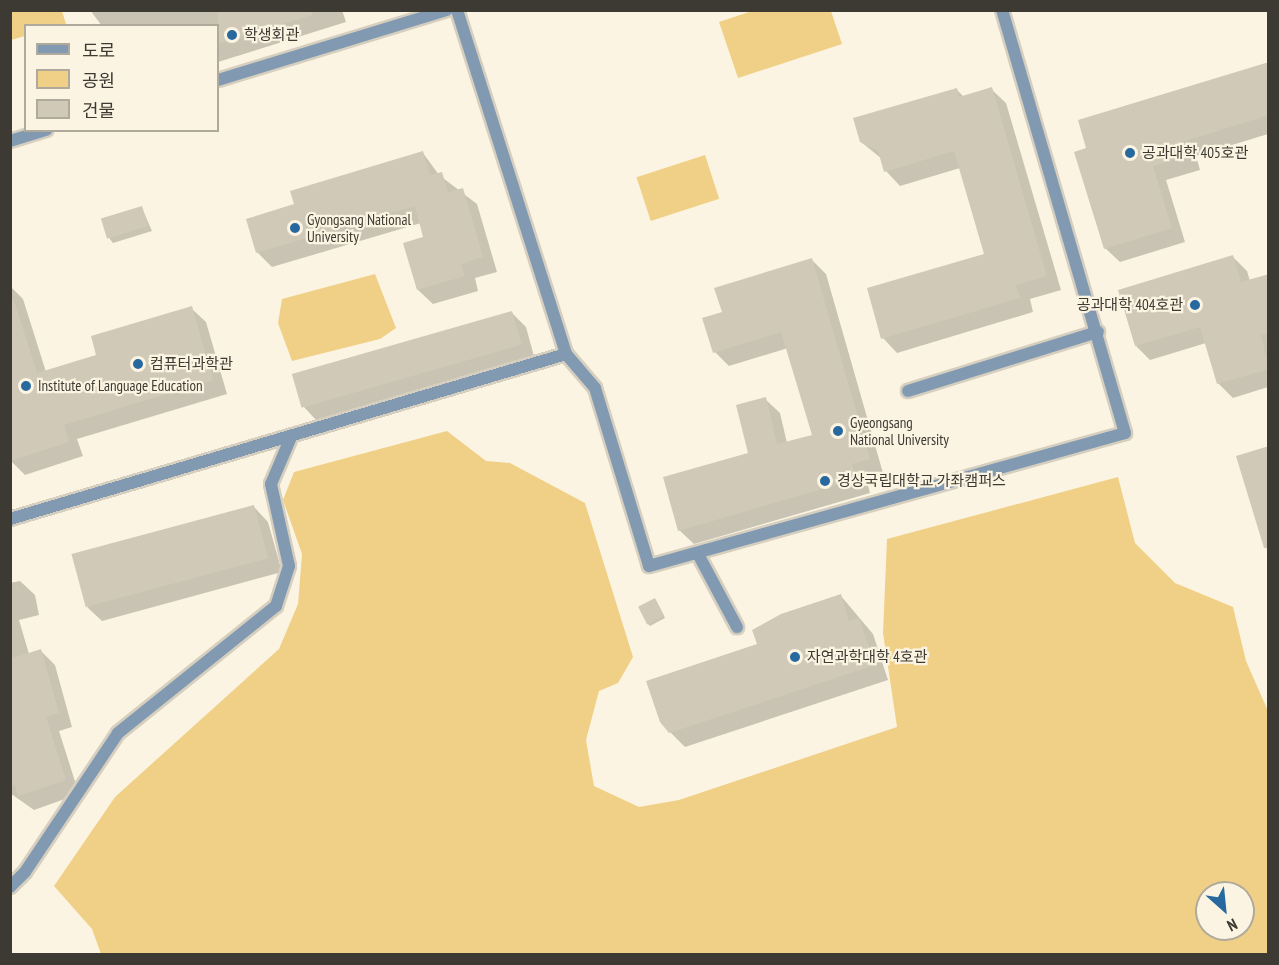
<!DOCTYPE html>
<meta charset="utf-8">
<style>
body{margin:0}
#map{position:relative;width:1279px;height:965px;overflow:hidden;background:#fcf4e2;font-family:"PT Sans Narrow","Noto Sans KR",sans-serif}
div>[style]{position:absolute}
.green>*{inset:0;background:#f0d086;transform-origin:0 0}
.shadow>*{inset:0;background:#0003}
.building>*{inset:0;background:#d1c9b7;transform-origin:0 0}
.roads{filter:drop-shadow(2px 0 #d6cfbf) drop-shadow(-2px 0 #d6cfbf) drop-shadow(0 2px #d6cfbf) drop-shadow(0 -2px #d6cfbf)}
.street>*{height:12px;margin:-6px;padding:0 6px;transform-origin:6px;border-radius:6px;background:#819ab2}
.dots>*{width:16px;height:16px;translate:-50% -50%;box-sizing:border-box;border:3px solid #fcf4e2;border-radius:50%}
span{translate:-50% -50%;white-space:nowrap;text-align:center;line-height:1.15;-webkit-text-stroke:4.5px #fcf4e2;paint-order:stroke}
.poi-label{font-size:15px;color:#3d3a33}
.left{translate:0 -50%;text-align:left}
.right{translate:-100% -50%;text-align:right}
.frame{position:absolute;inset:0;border:12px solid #3d3a33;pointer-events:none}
.legend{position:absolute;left:24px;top:24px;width:195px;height:108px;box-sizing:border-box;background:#fcf4e2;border:2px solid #b0aa9c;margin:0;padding:8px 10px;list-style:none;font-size:18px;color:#3d3a33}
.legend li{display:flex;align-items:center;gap:12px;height:30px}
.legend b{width:30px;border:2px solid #b0aa9c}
.north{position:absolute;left:1195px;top:881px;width:60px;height:60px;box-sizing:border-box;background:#fcf4e2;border:2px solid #b0aa9c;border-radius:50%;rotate:153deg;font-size:16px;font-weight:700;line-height:24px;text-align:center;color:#3d3a33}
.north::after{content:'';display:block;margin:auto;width:21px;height:27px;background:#27689e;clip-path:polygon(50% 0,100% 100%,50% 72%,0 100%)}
</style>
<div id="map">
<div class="green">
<div style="clip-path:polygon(11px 10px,62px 11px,66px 24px,26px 26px,25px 36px,11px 40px)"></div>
<div style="clip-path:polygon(755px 10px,831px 11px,842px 44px,738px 78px,719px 22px)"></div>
<div style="left:705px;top:155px;width:46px;height:72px;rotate:72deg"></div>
<div style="clip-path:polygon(375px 274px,396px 328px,380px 339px,292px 361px,278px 323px,282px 299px)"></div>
<div style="clip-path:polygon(evenodd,447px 431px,486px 461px,510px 463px,585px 503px,633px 657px,618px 683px,599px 691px,586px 740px,594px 786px,639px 807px,679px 800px,897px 727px,883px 633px,887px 539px,1118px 477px,1135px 543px,1175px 583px,1233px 607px,1246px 661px,1268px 711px,1268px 954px,101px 954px,92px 929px,54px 886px,115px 797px,279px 649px,298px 604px,302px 554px,283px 500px,294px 472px,447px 431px,1207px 893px,1243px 893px,1243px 929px,1207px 929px,1207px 893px)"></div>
</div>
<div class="shadow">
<div style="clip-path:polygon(90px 10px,342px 10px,346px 22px,218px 62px,218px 26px,102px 26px)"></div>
<div style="clip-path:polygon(1268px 63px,1268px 134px,1196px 156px,1200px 170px,1166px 180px,1185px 242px,1120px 262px,1105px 248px,1088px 149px)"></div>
<div style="clip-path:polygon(956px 89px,964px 97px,991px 89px,1006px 103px,1061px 290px,1030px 299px,1033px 312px,897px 353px,883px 338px,986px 255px,960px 168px,900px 186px,886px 171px,882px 159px,861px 142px)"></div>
<div style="clip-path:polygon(423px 153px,439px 175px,477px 204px,497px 272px,475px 278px,478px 291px,433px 304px,418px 290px,425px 238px,421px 223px,272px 267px,257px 252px,296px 205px)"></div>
<div style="clip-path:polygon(142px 208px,152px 231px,113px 243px,109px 238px)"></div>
<div style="clip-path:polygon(1233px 257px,1247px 271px,1250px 281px,1268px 275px,1268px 387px,1233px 398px,1218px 383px,1206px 343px,1150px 360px,1136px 346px)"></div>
<div style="clip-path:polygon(812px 260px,826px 274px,883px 473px,866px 478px,870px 493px,694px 544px,679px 530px,750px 454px,765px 399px,780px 413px,787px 443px,813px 436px,788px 348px,729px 366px,715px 352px,724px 313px)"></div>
<div style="clip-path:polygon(10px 286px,23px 299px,46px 372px,98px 356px,191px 308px,206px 322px,227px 394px,77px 439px,83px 456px,25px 475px,11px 461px)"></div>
<div style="clip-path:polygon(512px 313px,526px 327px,535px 360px,317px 421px,303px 406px)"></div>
<div style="clip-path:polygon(254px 507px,268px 522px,282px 572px,102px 621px,87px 607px)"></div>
<div style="clip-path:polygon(20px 581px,35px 595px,39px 615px,19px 620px,29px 654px,41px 651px,55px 665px,72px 727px,59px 731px,79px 794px,34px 810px,10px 793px,10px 583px)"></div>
<div style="clip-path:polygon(841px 596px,873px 634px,888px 680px,685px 747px,670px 732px,759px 644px)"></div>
<div style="clip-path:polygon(657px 602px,665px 618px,650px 626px,648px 624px)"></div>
</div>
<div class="building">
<div style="clip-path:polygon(218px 10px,312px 10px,312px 15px,218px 44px)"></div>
<div style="clip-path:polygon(1269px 62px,1269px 115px,1182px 142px,1187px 155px,1153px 166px,1172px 228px,1104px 249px,1074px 152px,1086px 148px,1078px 120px)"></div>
<div style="clip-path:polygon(992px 87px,1047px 276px,1016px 285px,1020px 298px,881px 339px,867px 288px,984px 254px,954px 151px,884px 172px,878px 151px,860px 142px,853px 118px,957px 88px,959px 97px)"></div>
<div style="clip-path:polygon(423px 151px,430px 175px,442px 172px,448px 192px,463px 188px,483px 257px,461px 264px,465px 276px,417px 290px,403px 243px,423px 237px,415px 206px,256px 253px,246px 219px,294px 204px,290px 191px)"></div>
<div style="left:142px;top:206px;width:21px;height:43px;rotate:73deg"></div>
<div style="clip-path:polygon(1233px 255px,1241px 282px,1269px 274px,1269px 333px,1261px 335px,1269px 369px,1217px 384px,1200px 327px,1135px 346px,1118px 290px)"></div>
<div style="clip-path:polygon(812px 258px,870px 459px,852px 464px,857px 479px,678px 531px,663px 477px,748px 453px,736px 405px,766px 397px,777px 444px,812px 435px,781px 332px,713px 353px,702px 318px,722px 312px,714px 288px)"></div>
<div style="clip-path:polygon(14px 300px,37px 373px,96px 355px,91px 336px,192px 306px,213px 380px,64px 425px,69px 442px,10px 461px,10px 301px)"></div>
<div style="left:512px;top:311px;width:35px;height:229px;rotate:74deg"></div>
<div style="clip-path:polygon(1269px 446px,1269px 548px,1264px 548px,1236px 456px)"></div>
<div style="left:254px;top:505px;width:55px;height:189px;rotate:75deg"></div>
<div style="clip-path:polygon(841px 594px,849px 621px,859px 618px,875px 665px,669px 733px,660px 722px,646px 681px,757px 644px,752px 630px,781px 614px)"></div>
<div style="left:655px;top:598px;width:20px;height:19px;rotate:63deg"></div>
<div style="clip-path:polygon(41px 649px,59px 713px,46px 717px,66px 780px,18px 796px,15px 785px,10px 786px,10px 659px)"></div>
</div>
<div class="roads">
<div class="street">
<div style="left:457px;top:10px;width:361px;rotate:72.4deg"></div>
<div style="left:566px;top:354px;width:45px;rotate:49.5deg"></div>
<div style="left:595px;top:388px;width:186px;rotate:73.1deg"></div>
<div style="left:649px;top:566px;width:494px;rotate:-15.6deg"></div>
<div style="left:1125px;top:433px;width:441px;rotate:-106.2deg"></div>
<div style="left:218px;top:80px;width:239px;rotate:-17deg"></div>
<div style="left:10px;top:141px;width:38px;rotate:-17deg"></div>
<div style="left:908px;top:391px;width:199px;rotate:-17.3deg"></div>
<div style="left:10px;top:519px;width:580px;rotate:-16.53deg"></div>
<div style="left:698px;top:554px;width:83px;rotate:61.9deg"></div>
<div style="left:10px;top:887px;width:21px;rotate:-45deg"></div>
<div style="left:25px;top:872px;width:167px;rotate:-56.2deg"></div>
<div style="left:118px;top:733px;width:203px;rotate:-38.8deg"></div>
<div style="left:276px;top:606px;width:42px;rotate:-72deg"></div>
<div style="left:289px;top:566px;width:84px;rotate:-102.4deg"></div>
<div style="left:271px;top:484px;width:51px;rotate:-66.9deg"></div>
</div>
</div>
<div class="dots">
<div style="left:232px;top:35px;background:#27689e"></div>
<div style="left:1130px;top:153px;background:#27689e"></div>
<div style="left:295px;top:228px;background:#27689e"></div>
<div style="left:1195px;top:305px;background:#27689e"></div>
<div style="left:138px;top:364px;background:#27689e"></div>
<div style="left:26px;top:386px;background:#27689e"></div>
<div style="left:838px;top:431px;background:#27689e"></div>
<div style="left:825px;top:481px;background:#27689e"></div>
<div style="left:795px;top:657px;background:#27689e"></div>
</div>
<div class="poi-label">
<span class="left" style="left:244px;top:35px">학생회관</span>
<span class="left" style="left:1142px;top:153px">공과대학 405호관</span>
<span class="left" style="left:307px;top:228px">Gyongsang National<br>University</span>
<span class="right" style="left:1183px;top:305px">공과대학 404호관</span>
<span class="left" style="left:150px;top:364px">컴퓨터과학관</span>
<span class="left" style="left:38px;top:386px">Institute of Language Education</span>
<span class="left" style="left:850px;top:431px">Gyeongsang<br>National University</span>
<span class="left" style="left:837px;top:481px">경상국립대학교 가좌캠퍼스</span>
<span class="left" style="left:807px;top:657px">자연과학대학 4호관</span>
</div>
<div class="frame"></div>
<ul class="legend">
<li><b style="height:8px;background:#819ab2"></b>도로</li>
<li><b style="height:16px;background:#f0d086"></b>공원</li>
<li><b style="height:16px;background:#d1c9b7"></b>건물</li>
</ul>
<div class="north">N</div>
</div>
